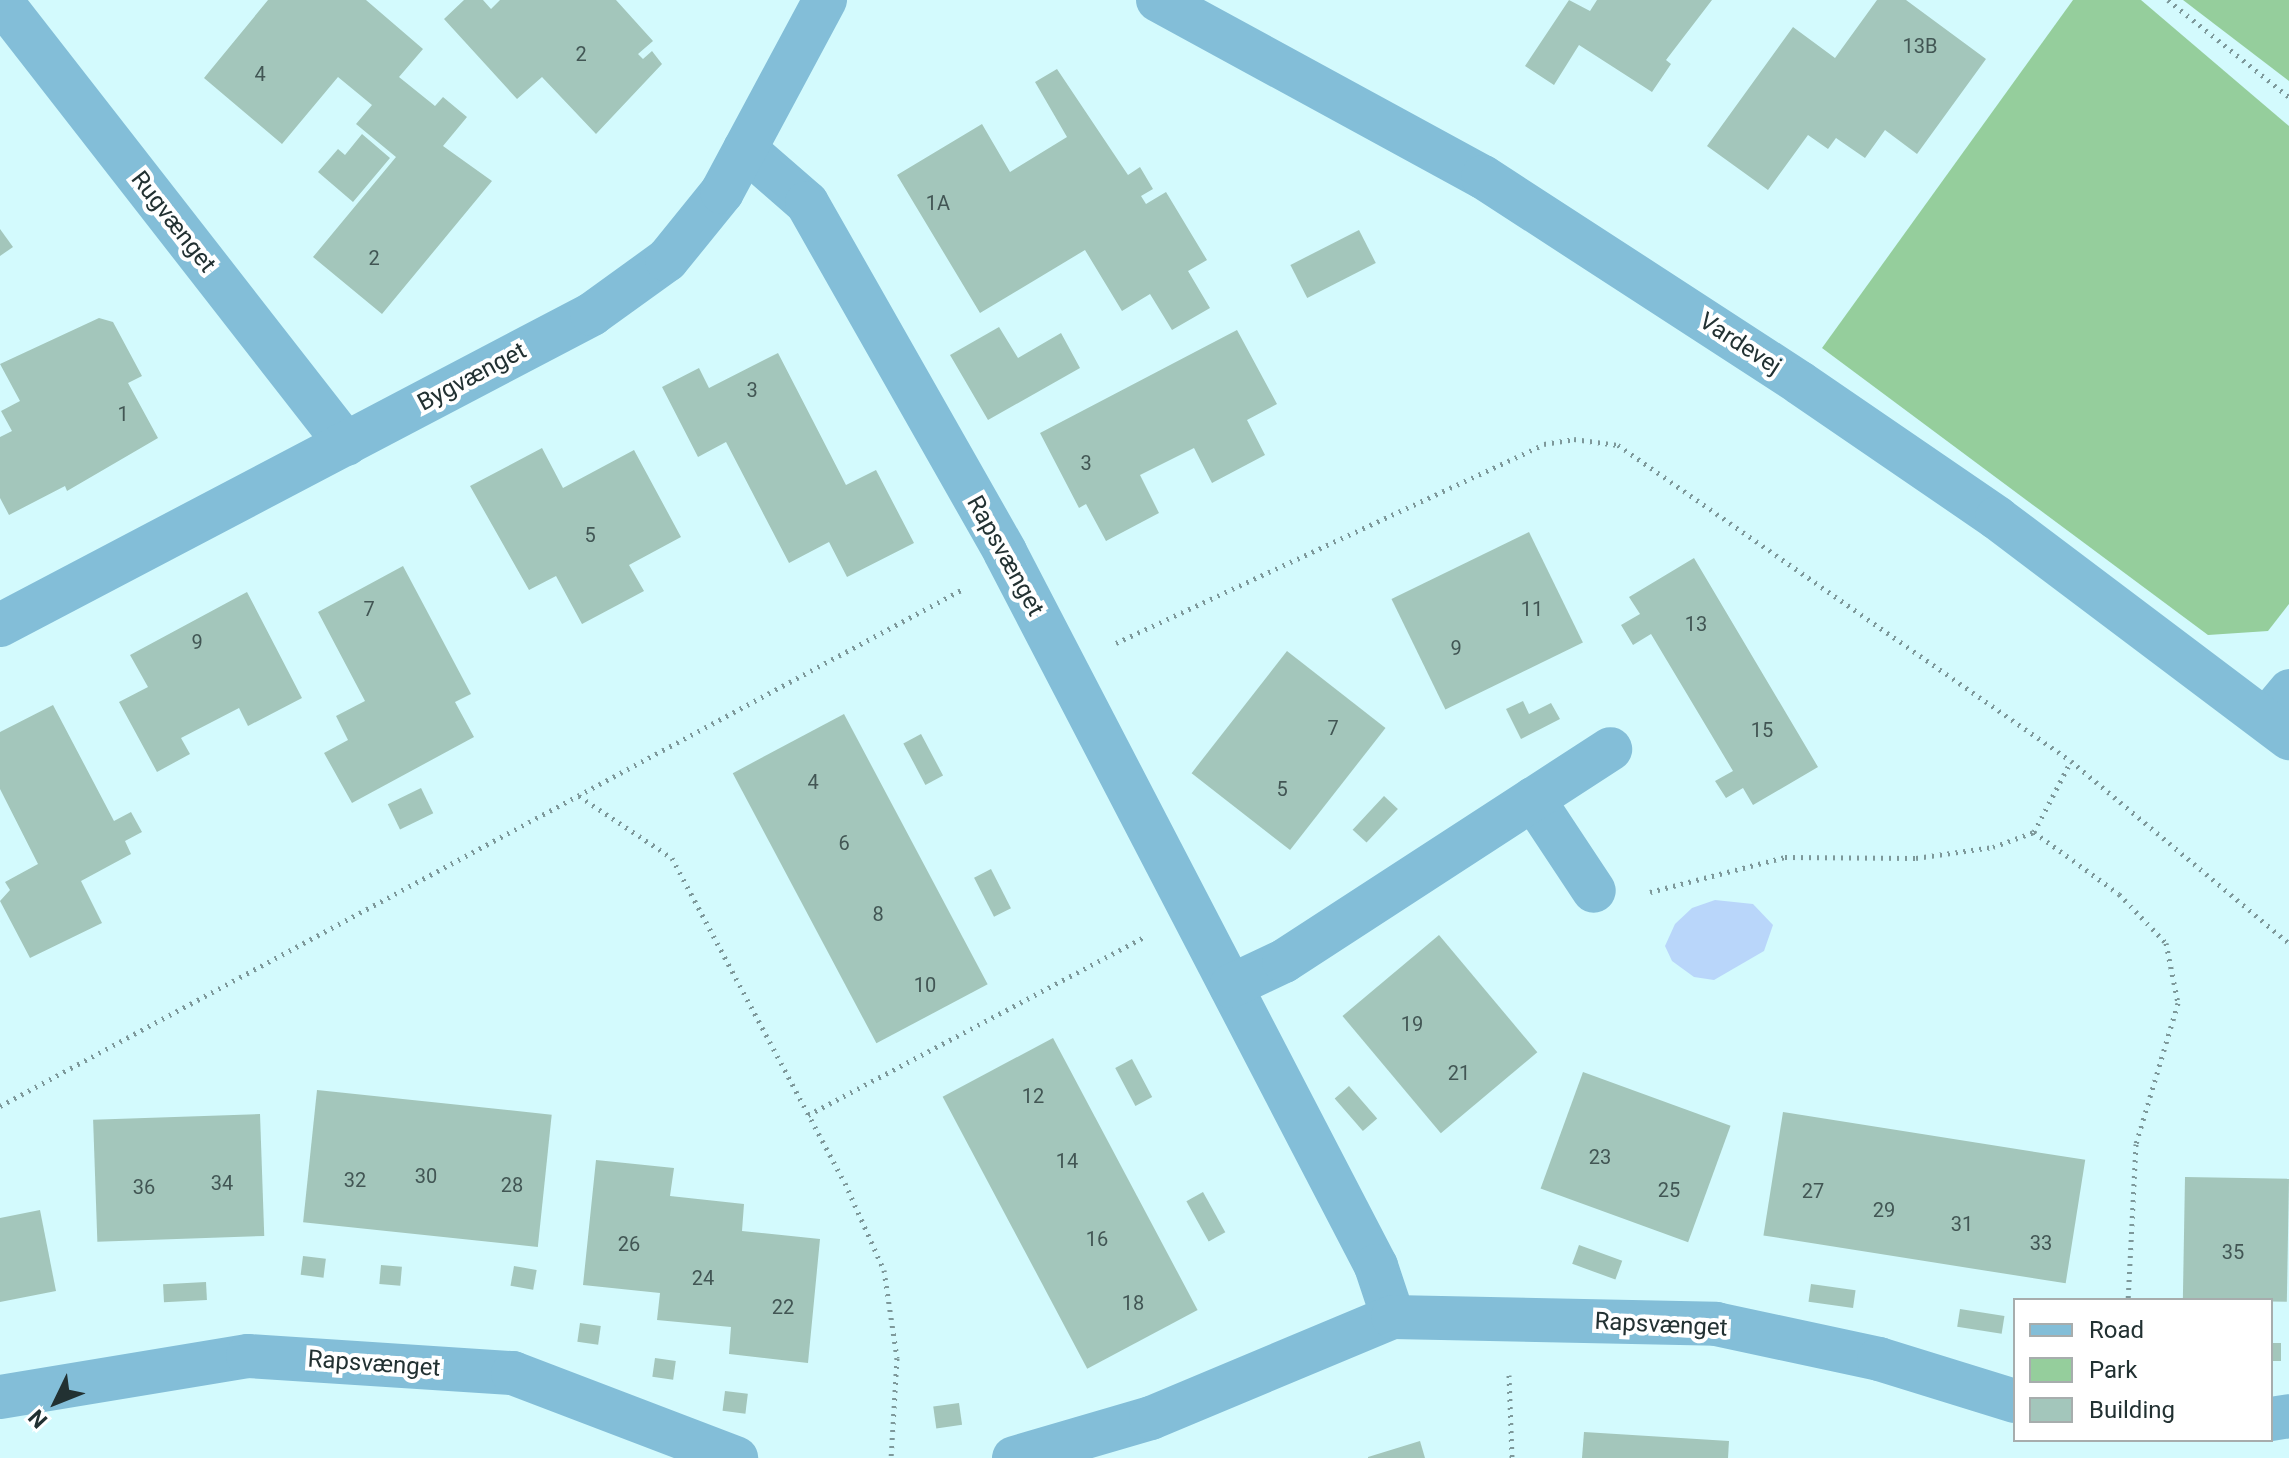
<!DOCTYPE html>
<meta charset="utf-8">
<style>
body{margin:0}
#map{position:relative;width:2289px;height:1458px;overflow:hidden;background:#d3fafd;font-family:Roboto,sans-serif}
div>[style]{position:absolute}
.green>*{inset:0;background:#95ce9c}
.water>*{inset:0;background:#b9d6fa}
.building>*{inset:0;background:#a3c6bb;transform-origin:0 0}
.path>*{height:5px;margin-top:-2.5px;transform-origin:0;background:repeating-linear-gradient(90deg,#7d989a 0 2px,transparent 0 8px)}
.service>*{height:40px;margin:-20px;padding:0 20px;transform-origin:20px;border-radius:20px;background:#83bed8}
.minor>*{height:44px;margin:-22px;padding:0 22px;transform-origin:22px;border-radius:22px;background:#83bed8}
.tertiary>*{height:44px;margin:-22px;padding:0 22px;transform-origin:22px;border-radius:22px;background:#83bed8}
span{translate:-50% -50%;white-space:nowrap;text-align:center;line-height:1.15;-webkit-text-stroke:8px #fff;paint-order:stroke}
.number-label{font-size:20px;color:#425654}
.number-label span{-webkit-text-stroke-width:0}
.street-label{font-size:24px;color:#223132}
.legend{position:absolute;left:2013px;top:1298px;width:260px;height:144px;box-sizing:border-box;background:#fff;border:2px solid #a7adad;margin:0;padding:10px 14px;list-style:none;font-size:24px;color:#223132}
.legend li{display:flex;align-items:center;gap:16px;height:40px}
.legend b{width:40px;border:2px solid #a7adad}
.north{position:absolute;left:16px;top:1362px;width:80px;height:80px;-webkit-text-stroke:6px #fff;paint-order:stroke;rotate:227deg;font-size:22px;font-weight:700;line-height:32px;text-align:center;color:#223132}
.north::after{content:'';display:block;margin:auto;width:28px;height:36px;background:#223132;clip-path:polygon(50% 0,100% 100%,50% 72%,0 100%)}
</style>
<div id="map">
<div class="green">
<div style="clip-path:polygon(2073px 0,2141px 0,2289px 126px,2289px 604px,2268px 631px,2208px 635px,1822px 348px)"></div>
<div style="clip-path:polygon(2183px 0,2289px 0,2289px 81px)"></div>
</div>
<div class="water">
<div style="clip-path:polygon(1715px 900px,1753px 904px,1773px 925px,1764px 951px,1714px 980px,1694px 977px,1672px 961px,1665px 946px,1675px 924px,1692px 908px)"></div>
</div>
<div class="building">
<div style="clip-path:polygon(268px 0,366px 0,423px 49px,399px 77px,435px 106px,443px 97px,467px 117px,443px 146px,492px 181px,382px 314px,313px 257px,396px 157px,356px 124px,372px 105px,338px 77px,282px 144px,204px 78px)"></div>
<div style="clip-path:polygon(464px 0,483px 0,491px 9px,500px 0,616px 0,653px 41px,638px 54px,643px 59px,652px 51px,662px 64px,596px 134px,542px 77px,517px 99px,444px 19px)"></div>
<div style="clip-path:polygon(1569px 0,1590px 11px,1597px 0,1712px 0,1666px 60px,1671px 64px,1652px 92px,1579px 45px,1554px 85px,1525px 66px)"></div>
<div style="clip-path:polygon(1877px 0,1906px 0,1986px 59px,1917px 154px,1885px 130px,1865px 158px,1836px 138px,1828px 149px,1808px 135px,1768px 190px,1707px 146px,1793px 27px,1835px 58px)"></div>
<div style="clip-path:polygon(1057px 69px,1128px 175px,1140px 167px,1153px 189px,1141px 196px,1146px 204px,1166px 192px,1207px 260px,1188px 271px,1210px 308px,1172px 330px,1150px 294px,1122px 311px,1085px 250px,980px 313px,897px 175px,982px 124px,1010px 172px,1067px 137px,1035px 82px)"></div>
<div style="clip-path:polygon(362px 134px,390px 158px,353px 202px,318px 172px,338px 149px,345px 155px)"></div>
<div style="clip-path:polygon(0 229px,13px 247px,0 256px)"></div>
<div style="left:1359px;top:230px;width:37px;height:77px;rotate:63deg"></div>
<div style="clip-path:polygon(99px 318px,113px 322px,142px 376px,128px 383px,158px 438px,67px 491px,65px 486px,9px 515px,0 498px,0 437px,12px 431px,1px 411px,20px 401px,0 364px)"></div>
<div style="clip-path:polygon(999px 327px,1018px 358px,1061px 333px,1080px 368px,988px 420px,950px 355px)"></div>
<div style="clip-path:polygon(1237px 330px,1277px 404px,1247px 420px,1265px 455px,1212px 483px,1194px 448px,1140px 475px,1159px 513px,1106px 541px,1086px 504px,1079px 508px,1040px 433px)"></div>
<div style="clip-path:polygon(778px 353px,846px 485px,876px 470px,914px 543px,847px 577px,829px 542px,789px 563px,726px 442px,698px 457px,662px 387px,699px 368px,709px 388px)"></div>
<div style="clip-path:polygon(542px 448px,563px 488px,634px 450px,681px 537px,629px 565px,644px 591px,582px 624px,556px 576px,529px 590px,470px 486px)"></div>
<div style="left:1529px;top:532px;width:123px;height:153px;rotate:64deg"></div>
<div style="clip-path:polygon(1694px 558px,1818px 767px,1753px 805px,1743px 788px,1726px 798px,1715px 781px,1733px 771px,1651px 634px,1633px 645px,1621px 625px,1640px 614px,1629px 597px)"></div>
<div style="clip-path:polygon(403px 566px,471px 694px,455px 702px,474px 737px,352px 803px,324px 753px,348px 740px,336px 716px,365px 701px,318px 612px)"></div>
<div style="clip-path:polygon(247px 592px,302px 698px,248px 726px,239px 708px,181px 738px,190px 754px,157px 772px,119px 702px,148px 687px,130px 655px)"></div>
<div style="left:1287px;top:651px;width:125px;height:155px;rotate:38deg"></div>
<div style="clip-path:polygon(1523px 701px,1529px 714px,1551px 703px,1560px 719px,1521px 739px,1506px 709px)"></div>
<div style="clip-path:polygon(53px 705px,114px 821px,131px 812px,142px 832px,125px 841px,131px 854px,81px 881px,102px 923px,30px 958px,0 901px,10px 890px,5px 882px,38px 864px,0 789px,0 732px)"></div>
<div style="left:844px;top:714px;width:306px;height:126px;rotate:62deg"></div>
<div style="left:921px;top:734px;width:47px;height:20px;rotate:62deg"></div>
<div style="left:421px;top:788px;width:28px;height:37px;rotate:64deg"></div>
<div style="left:1384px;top:796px;width:19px;height:46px;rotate:43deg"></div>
<div style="left:991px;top:869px;width:44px;height:19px;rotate:63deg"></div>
<div style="left:1439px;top:935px;width:153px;height:126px;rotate:50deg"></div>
<div style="left:1053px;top:1038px;width:308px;height:125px;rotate:62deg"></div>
<div style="left:1132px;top:1059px;width:43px;height:19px;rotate:62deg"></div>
<div style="left:1583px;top:1072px;width:157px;height:124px;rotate:20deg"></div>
<div style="left:1349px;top:1086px;width:43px;height:19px;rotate:49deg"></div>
<div style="left:317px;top:1090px;width:236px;height:133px;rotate:6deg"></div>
<div style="left:1783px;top:1112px;width:306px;height:125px;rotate:9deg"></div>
<div style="left:260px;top:1114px;width:122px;height:167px;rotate:88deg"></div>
<div style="clip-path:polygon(596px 1160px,674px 1168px,670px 1196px,744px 1204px,742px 1231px,820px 1239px,808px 1363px,729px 1354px,731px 1327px,657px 1320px,660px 1293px,583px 1285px)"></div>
<div style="left:2185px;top:1177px;width:104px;height:123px;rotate:1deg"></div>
<div style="left:1203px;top:1192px;width:46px;height:19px;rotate:61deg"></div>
<div style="clip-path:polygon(40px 1210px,56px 1291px,0 1302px,0 1218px)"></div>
<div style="left:1579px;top:1245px;width:46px;height:20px;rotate:20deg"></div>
<div style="left:303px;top:1256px;width:23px;height:19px;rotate:7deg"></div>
<div style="left:381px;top:1265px;width:21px;height:19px;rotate:5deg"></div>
<div style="left:514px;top:1266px;width:23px;height:20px;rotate:10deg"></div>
<div style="left:206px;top:1282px;width:18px;height:43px;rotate:87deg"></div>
<div style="left:1811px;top:1284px;width:45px;height:18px;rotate:8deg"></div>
<div style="left:1960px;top:1309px;width:45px;height:18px;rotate:9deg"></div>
<div style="left:580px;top:1323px;width:21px;height:19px;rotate:8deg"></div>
<div style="left:2271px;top:1343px;width:10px;height:18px"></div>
<div style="left:655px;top:1358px;width:21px;height:19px;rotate:8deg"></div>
<div style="left:725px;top:1391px;width:23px;height:20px;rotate:7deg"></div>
<div style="left:959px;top:1403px;width:22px;height:26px;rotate:82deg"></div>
<div style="clip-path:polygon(1584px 1432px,1729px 1441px,1728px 1458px,1582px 1458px)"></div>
<div style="clip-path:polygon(1420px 1441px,1425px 1458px,1368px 1458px,1368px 1457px)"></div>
</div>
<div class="path">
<div style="left:2168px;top:0;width:155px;rotate:38.7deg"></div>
<div style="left:1116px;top:643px;width:472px;rotate:-24.9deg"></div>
<div style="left:1544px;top:444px;width:30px;rotate:-9deg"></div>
<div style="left:1574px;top:439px;width:44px;rotate:7.8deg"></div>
<div style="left:1618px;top:445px;width:552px;rotate:34.9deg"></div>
<div style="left:2071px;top:761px;width:284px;rotate:39.9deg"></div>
<div style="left:579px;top:796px;width:112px;rotate:33.7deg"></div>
<div style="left:672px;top:858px;width:368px;rotate:62deg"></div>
<div style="left:845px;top:1183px;width:95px;rotate:65.9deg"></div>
<div style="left:884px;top:1270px;width:89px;rotate:81.6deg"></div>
<div style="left:897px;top:1358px;width:100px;rotate:93.4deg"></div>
<div style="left:2034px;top:832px;width:80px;rotate:-62.5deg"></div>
<div style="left:1650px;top:892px;width:139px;rotate:-14.5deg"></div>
<div style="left:1785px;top:857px;width:131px;rotate:0.4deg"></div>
<div style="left:1916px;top:858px;width:78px;rotate:-8.1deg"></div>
<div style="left:1993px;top:847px;width:44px;rotate:-20.1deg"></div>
<div style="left:2034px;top:832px;width:105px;rotate:36.1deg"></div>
<div style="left:2119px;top:894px;width:68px;rotate:46.2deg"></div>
<div style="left:2166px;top:943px;width:61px;rotate:78.7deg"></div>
<div style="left:2178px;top:1003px;width:147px;rotate:106.6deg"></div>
<div style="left:2136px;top:1144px;width:156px;rotate:92.9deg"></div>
<div style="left:0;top:1106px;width:1091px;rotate:-28.23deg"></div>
<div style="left:808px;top:1115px;width:379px;rotate:-27.9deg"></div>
<div style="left:1509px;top:1375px;width:83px;rotate:87.9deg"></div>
</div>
<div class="service">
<div style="left:2264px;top:719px;width:39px;rotate:-50deg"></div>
</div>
<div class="minor">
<div style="left:0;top:0;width:563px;rotate:52.07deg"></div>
<div style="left:745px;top:149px;width:82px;rotate:41.1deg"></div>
<div style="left:807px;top:203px;width:401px;rotate:60.4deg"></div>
<div style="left:1005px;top:552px;width:805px;rotate:62.54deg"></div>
<div style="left:1376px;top:1266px;width:54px;rotate:71.6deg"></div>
<div style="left:0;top:625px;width:669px;rotate:-27.71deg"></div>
<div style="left:592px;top:314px;width:92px;rotate:-35.8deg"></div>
<div style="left:667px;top:260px;width:87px;rotate:-51deg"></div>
<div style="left:722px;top:192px;width:218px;rotate:-61.8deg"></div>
<div style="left:1533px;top:799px;width:110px;rotate:56.5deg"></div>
<div style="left:1231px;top:986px;width:59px;rotate:-25.3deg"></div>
<div style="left:1284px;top:961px;width:389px;rotate:-33deg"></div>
<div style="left:0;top:1397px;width:251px;rotate:-9.4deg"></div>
<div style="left:248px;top:1356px;width:266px;rotate:3.7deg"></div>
<div style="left:513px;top:1373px;width:239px;rotate:20.9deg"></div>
<div style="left:2271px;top:1419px;width:18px;rotate:-9deg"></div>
<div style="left:1014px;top:1458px;width:143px;rotate:-16.3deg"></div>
<div style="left:1151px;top:1418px;width:262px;rotate:-22.7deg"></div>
<div style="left:1393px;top:1317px;width:323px;rotate:1.2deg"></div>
<div style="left:1716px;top:1324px;width:167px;rotate:12.1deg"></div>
<div style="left:1879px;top:1359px;width:142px;rotate:17.2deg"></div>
</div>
<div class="tertiary">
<div style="left:1158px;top:0;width:370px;rotate:28.6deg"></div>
<div style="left:1483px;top:177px;width:378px;rotate:33deg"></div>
<div style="left:1800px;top:383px;width:239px;rotate:34.4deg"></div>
<div style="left:1997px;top:518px;width:366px;rotate:37deg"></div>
</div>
<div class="number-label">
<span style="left:1920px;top:46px">13B</span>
<span style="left:581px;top:54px">2</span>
<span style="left:260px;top:74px">4</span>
<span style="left:938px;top:203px">1A</span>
<span style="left:374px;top:258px">2</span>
<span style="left:752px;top:390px">3</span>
<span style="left:123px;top:414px">1</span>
<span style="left:1086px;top:463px">3</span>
<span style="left:590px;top:535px">5</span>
<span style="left:369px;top:609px">7</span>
<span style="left:1532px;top:609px">11</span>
<span style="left:1696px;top:624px">13</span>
<span style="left:197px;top:642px">9</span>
<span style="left:1456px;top:648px">9</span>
<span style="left:1333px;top:728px">7</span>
<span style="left:1762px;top:730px">15</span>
<span style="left:813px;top:782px">4</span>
<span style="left:1282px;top:789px">5</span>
<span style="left:844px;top:843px">6</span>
<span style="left:878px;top:914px">8</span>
<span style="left:925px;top:985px">10</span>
<span style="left:1412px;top:1024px">19</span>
<span style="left:1459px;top:1073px">21</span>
<span style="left:1033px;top:1096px">12</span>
<span style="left:1600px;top:1157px">23</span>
<span style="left:1067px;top:1161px">14</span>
<span style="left:426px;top:1176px">30</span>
<span style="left:355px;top:1180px">32</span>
<span style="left:222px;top:1183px">34</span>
<span style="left:512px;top:1185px">28</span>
<span style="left:144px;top:1187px">36</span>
<span style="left:1669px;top:1190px">25</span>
<span style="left:1813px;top:1191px">27</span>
<span style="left:1884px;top:1210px">29</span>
<span style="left:1962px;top:1224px">31</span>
<span style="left:1097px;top:1239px">16</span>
<span style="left:2041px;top:1243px">33</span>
<span style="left:629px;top:1244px">26</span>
<span style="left:2233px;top:1252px">35</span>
<span style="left:703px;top:1278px">24</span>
<span style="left:1133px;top:1303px">18</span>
<span style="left:783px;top:1307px">22</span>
</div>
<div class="street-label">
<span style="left:173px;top:222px;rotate:52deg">Rugvænget</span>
<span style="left:1740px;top:344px;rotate:33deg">Vardevej</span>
<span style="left:472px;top:377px;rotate:-28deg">Bygvænget</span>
<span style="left:1005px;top:556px;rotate:61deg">Rapsvænget</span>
<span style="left:1661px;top:1325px;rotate:3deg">Rapsvænget</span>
<span style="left:374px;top:1364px;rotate:4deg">Rapsvænget</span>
</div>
<ul class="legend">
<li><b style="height:10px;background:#83bed8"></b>Road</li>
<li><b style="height:22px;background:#95ce9c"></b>Park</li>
<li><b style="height:22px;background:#a3c6bb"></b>Building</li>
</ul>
<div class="north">N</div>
</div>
